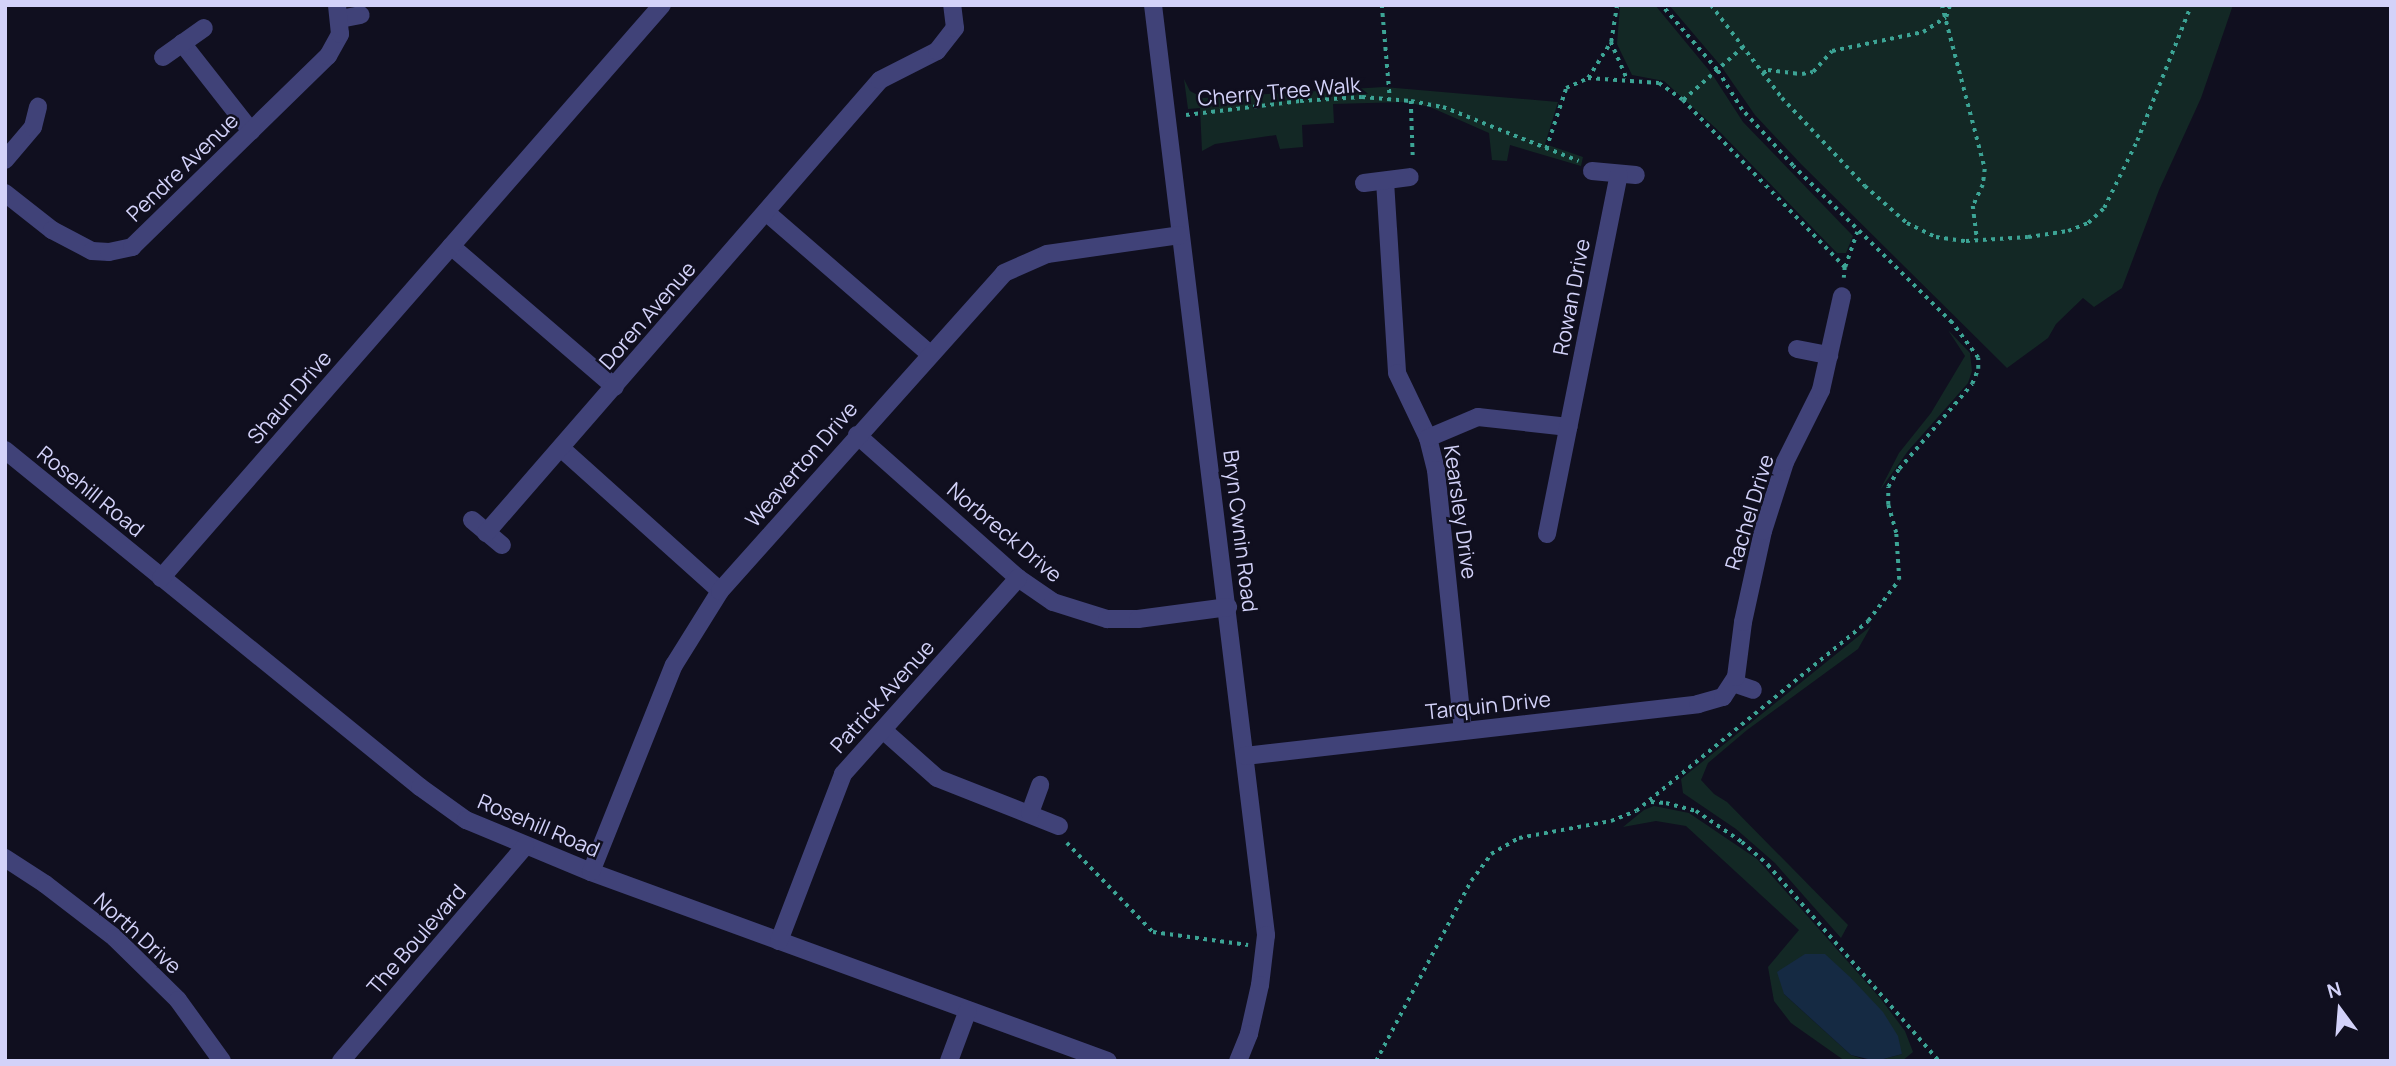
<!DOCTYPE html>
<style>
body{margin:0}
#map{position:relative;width:2396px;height:1066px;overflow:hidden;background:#100f1f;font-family:Manrope,sans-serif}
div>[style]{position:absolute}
.green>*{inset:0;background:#132825}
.water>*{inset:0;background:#152a43}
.path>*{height:3.5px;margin-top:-1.75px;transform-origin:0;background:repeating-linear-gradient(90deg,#3ca495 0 3.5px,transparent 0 8.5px)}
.minor>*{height:18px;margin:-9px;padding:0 9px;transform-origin:9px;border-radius:9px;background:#404278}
span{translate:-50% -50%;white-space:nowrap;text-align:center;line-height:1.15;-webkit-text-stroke:5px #100f1f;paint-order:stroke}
.street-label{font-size:21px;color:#d3d2f9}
.frame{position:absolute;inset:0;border:7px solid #d3d2f9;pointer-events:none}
.north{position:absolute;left:2305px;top:975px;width:70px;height:70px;-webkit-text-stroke:5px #100f1f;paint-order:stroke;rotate:344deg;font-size:19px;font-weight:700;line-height:28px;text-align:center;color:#d3d2f9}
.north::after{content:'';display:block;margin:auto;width:24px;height:32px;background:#d3d2f9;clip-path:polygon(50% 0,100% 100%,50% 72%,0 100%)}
</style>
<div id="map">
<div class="green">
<div style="clip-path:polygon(1620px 5px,1655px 5px,1712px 74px,1743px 122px,1853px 236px,1846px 253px,1837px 253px,1721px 133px,1664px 81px,1632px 75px,1617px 44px)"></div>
<div style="clip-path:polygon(1669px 5px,2233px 5px,2201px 98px,2159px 190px,2122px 288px,2094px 307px,2083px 298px,2056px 324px,2048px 338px,2007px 368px,1801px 164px,1755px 115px,1721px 66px)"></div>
<div style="clip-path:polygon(1184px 79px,1190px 91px,1203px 98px,1384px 87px,1558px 102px,1545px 144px,1583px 157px,1581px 166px,1510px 145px,1507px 161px,1492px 160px,1489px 133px,1430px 107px,1405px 102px,1333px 104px,1334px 123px,1302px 125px,1303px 147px,1280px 149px,1276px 135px,1215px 144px,1202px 151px,1200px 108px,1188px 109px)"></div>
<div style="clip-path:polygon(1948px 330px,1970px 353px,1972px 371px,1968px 383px,1908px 451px,1880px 490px,1899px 453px,1931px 413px,1965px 356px)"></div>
<div style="clip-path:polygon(1871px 626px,1858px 649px,1747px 730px,1708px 763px,1701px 780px,1714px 794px,1727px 802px,1848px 925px,1841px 938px,1775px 863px,1736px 829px,1683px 793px,1681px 779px)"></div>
<div style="clip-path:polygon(1654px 806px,1689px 813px,1757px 859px,1880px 998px,1905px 1031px,1913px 1052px,1902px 1061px,1876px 1061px,1902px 1054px,1851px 978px,1784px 994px,1851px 1055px,1869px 1061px,1845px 1061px,1791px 1023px,1774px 1001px,1768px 967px,1799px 930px,1686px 826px,1656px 821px,1623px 827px,1644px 810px)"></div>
</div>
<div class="water">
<div style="clip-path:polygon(1805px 954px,1825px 954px,1851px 978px,1883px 1012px,1898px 1036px,1902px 1054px,1876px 1061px,1851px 1055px,1784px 994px,1777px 972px)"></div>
</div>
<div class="path">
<div style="left:1382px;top:5px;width:94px;rotate:85.1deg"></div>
<div style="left:1711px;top:5px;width:117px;rotate:52.6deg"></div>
<div style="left:1782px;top:98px;width:121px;rotate:46.7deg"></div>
<div style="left:1865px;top:186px;width:56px;rotate:41.4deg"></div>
<div style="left:1907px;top:223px;width:32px;rotate:26deg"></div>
<div style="left:1936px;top:237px;width:30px;rotate:8deg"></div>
<div style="left:1966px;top:241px;width:62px;rotate:-3.7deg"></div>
<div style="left:2028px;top:237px;width:40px;rotate:-8.5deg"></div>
<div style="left:2068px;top:231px;width:22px;rotate:-22deg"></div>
<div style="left:2088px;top:223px;width:22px;rotate:-43deg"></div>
<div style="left:2104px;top:208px;width:75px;rotate:-63.8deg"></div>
<div style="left:2137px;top:141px;width:146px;rotate:-68.3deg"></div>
<div style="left:1942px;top:5px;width:170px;rotate:75.3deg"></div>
<div style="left:1985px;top:169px;width:16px;rotate:97deg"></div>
<div style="left:1983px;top:185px;width:23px;rotate:115deg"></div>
<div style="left:1973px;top:206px;width:34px;rotate:83deg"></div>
<div style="left:1611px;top:42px;width:40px;rotate:66.6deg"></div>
<div style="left:1763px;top:73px;width:6px;rotate:-31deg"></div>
<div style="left:1768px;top:70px;width:34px;rotate:7deg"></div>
<div style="left:1802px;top:74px;width:11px;rotate:-10deg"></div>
<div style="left:1813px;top:72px;width:28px;rotate:-48deg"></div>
<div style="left:1832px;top:51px;width:93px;rotate:-11.8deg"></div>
<div style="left:1923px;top:32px;width:27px;rotate:-33deg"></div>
<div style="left:1946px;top:17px;width:13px;rotate:-72deg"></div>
<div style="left:1588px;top:78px;width:71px;rotate:4deg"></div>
<div style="left:1659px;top:83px;width:29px;rotate:35deg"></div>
<div style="left:1683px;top:100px;width:233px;rotate:45.9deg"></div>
<div style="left:1845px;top:267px;width:11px;rotate:95deg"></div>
<div style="left:1683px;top:100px;width:80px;rotate:-41.5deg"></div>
<div style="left:1411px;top:101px;width:57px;rotate:88deg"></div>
<div style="left:1186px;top:115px;width:115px;rotate:-7deg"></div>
<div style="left:1300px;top:101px;width:62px;rotate:-3.7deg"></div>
<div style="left:1362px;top:97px;width:49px;rotate:4.7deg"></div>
<div style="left:1411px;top:101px;width:33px;rotate:11deg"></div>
<div style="left:1443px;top:107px;width:146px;rotate:21.7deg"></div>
<div style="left:1546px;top:149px;width:64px;rotate:-71.8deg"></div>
<div style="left:1566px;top:88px;width:24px;rotate:-24deg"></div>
<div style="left:1588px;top:78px;width:43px;rotate:-57.4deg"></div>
<div style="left:1611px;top:42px;width:37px;rotate:-81deg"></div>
<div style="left:1845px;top:267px;width:37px;rotate:-71deg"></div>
<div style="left:1651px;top:802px;width:15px;rotate:4deg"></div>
<div style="left:1666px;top:803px;width:31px;rotate:15deg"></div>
<div style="left:1696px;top:811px;width:55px;rotate:34deg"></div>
<div style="left:1742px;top:842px;width:35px;rotate:41deg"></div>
<div style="left:1768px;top:865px;width:260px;rotate:48.9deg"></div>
<div style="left:1067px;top:843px;width:124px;rotate:46deg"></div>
<div style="left:1153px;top:932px;width:96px;rotate:7.8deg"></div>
<div style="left:1376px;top:1061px;width:204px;rotate:-62.2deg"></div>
<div style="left:1471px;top:881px;width:34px;rotate:-53deg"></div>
<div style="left:1491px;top:854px;width:32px;rotate:-30deg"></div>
<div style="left:1519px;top:838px;width:94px;rotate:-10.5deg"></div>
<div style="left:1611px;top:821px;width:27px;rotate:-22deg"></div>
<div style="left:1636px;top:811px;width:300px;rotate:-39.3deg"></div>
<div style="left:1868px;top:621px;width:51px;rotate:-52.9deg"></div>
<div style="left:1899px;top:580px;width:47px;rotate:-93.7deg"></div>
<div style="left:1896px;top:533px;width:29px;rotate:-106deg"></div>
<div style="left:1888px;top:505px;width:18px;rotate:-90deg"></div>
<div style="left:1888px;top:487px;width:21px;rotate:-59deg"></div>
<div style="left:1899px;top:469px;width:112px;rotate:-49.3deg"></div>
<div style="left:1972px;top:384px;width:16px;rotate:-68deg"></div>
<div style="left:1978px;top:369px;width:11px;rotate:-90deg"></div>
<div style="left:1978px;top:358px;width:44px;rotate:-126.6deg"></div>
<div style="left:1952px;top:323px;width:223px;rotate:-135.4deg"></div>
<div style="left:1793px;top:166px;width:76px;rotate:-132.3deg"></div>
<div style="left:1742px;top:110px;width:47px;rotate:-122deg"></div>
<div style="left:1717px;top:70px;width:86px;rotate:-130.7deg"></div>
</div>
<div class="minor">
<div style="left:1153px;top:5px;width:937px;rotate:83.07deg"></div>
<div style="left:1266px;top:935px;width:50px;rotate:96.8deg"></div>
<div style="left:1260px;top:985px;width:50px;rotate:102.7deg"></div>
<div style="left:1249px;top:1034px;width:29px;rotate:112deg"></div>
<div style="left:340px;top:19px;width:21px;rotate:-11deg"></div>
<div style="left:182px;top:43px;width:112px;rotate:51.9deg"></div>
<div style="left:163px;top:57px;width:50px;rotate:-35.3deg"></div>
<div style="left:5px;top:160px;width:43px;rotate:-49.7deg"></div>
<div style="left:33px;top:127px;width:21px;rotate:-76deg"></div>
<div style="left:1592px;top:171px;width:44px;rotate:5.2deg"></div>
<div style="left:1385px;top:181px;width:192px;rotate:86.4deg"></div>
<div style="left:1397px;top:373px;width:72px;rotate:64.5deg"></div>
<div style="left:1428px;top:438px;width:33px;rotate:76deg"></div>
<div style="left:1436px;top:470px;width:261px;rotate:84.1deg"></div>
<div style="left:1364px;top:183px;width:46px;rotate:-7.4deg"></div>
<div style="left:5px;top:193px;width:60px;rotate:38.2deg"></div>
<div style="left:52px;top:230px;width:45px;rotate:27.7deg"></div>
<div style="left:92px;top:251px;width:17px;rotate:3deg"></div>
<div style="left:109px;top:252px;width:24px;rotate:-12deg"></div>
<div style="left:132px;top:247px;width:274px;rotate:-44.3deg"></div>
<div style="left:328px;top:56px;width:25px;rotate:-61deg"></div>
<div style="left:340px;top:34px;width:29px;rotate:-96deg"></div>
<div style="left:766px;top:212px;width:217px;rotate:40.9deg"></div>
<div style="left:451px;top:246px;width:216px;rotate:40.7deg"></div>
<div style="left:1797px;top:349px;width:33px;rotate:11deg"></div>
<div style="left:857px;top:435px;width:215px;rotate:41.6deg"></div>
<div style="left:1018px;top:578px;width:42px;rotate:34.4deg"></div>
<div style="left:1053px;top:602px;width:57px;rotate:17.5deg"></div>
<div style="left:1107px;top:619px;width:31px"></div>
<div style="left:1138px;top:619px;width:91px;rotate:-7.6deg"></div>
<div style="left:1428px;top:438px;width:54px;rotate:-22.8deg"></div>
<div style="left:1478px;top:417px;width:91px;rotate:6.3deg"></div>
<div style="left:562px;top:449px;width:212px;rotate:41.9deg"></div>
<div style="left:5px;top:450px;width:535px;rotate:39.08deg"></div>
<div style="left:420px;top:787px;width:57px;rotate:35.7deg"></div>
<div style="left:466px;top:820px;width:135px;rotate:22.6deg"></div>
<div style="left:591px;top:872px;width:550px;rotate:20.08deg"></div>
<div style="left:472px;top:520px;width:39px;rotate:40deg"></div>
<div style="left:486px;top:533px;width:600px;rotate:-48.98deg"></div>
<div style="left:880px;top:80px;width:64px;rotate:-27deg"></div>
<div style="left:937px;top:51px;width:29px;rotate:-52deg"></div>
<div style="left:955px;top:28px;width:23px;rotate:-97deg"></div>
<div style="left:1547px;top:534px;width:366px;rotate:-78.7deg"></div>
<div style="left:161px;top:578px;width:761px;rotate:-48.84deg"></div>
<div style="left:1733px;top:683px;width:21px;rotate:19deg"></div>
<div style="left:883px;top:730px;width:72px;rotate:41.6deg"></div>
<div style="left:937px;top:778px;width:131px;rotate:21.5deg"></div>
<div style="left:1245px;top:756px;width:456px;rotate:-6.5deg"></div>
<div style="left:1698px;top:704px;width:26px;rotate:-16deg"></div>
<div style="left:1723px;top:697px;width:24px;rotate:-57deg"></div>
<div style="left:1736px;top:677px;width:55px;rotate:-82.7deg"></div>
<div style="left:1743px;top:622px;width:93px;rotate:-77.6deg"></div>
<div style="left:1763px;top:531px;width:72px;rotate:-72.3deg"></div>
<div style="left:1785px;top:462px;width:80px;rotate:-63.4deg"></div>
<div style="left:1821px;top:390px;width:96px;rotate:-77.4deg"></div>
<div style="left:1030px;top:813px;width:30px;rotate:-70deg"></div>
<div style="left:5px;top:858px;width:48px;rotate:33deg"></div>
<div style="left:45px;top:884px;width:88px;rotate:37.6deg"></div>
<div style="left:115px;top:938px;width:88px;rotate:44.5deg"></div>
<div style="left:178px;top:1000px;width:75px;rotate:54.2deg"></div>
<div style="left:591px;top:872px;width:223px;rotate:-68.2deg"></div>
<div style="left:674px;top:665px;width:87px;rotate:-58.1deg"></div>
<div style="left:720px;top:591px;width:426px;rotate:-48.2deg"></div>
<div style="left:1004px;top:273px;width:47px;rotate:-23.8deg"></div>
<div style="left:1047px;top:254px;width:134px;rotate:-8.1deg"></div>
<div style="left:779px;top:941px;width:179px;rotate:-69deg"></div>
<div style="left:843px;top:774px;width:263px;rotate:-48.2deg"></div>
<div style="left:341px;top:1061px;width:283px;rotate:-49.4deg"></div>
<div style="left:949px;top:1061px;width:54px;rotate:-69.6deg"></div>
</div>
<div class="street-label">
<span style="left:1279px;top:91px;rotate:-5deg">Cherry Tree Walk</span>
<span style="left:182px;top:167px;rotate:-44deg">Pendre Avenue</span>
<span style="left:1571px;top:297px;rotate:-79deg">Rowan Drive</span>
<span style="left:647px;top:315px;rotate:-49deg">Doren Avenue</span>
<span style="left:289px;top:397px;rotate:-49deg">Shaun Drive</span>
<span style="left:801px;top:464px;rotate:-49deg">Weaverton Drive</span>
<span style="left:91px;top:491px;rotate:39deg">Rosehill Road</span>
<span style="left:1461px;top:512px;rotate:82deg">Kearsley Drive</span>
<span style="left:1749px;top:512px;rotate:-73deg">Rachel Drive</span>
<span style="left:1241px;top:531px;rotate:83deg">Bryn Cwnin Road</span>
<span style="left:1005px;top:532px;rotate:40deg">Norbreck Drive</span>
<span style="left:882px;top:696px;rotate:-48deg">Patrick Avenue</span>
<span style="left:1488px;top:705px;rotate:-6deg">Tarquin Drive</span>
<span style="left:539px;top:825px;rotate:23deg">Rosehill Road</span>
<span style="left:138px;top:933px;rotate:42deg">North Drive</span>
<span style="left:416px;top:939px;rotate:-49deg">The Boulevard</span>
</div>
<div class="frame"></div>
<div class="north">N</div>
</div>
